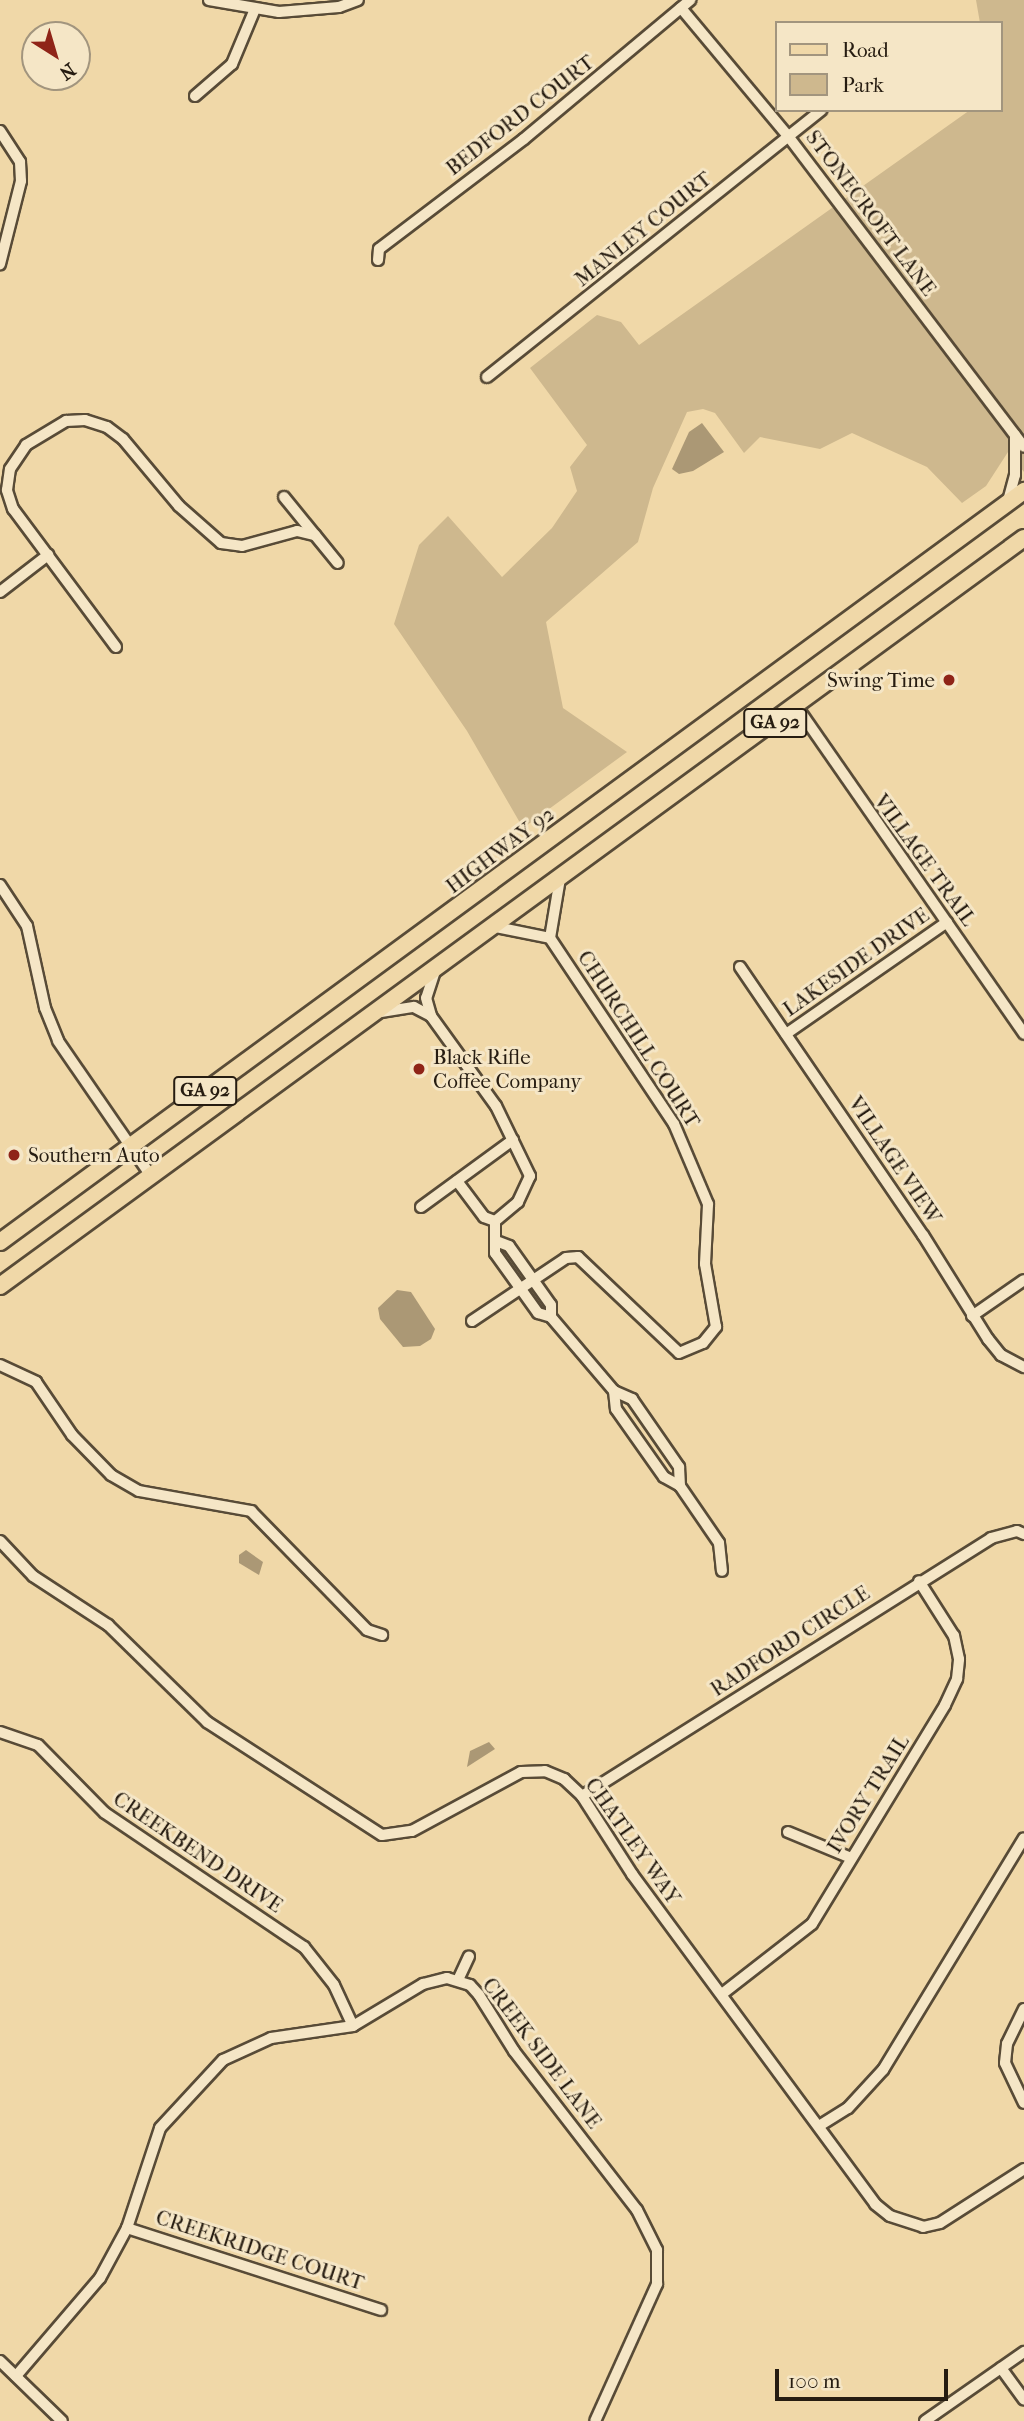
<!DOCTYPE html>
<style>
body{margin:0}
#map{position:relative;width:1024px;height:2421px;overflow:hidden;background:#f0d8a8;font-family:"IM FELL French Canon",serif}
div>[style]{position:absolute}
.green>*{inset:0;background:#ceb88e}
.water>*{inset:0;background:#ab9875}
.roads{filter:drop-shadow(2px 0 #584b37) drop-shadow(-2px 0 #584b37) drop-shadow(0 2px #584b37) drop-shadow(0 -2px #584b37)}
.minor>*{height:10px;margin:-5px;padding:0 5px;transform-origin:5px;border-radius:5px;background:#f5e6c6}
.primary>*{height:16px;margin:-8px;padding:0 8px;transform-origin:8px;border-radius:8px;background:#f0d8a8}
.dots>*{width:19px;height:19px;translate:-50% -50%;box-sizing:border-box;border:4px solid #f5e6c6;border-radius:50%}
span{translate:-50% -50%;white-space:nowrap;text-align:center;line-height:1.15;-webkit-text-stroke:6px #f5e6c6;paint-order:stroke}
.shield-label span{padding:2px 5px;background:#f5e6c6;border:2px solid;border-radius:5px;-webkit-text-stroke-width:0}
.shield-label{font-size:19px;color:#261c11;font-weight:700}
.street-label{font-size:21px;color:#261c11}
.poi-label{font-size:21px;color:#261c11}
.right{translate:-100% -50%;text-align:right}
.left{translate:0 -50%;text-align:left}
.legend{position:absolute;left:775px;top:21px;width:228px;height:91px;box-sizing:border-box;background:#f5e6c6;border:2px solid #a2957e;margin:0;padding:9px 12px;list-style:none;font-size:21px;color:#261c11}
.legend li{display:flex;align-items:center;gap:14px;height:35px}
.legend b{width:35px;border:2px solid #a2957e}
.north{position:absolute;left:21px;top:21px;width:70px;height:70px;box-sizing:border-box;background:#f5e6c6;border:2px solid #a2957e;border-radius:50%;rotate:143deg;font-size:19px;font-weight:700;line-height:28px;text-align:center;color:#261c11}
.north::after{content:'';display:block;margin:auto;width:24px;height:32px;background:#8f2418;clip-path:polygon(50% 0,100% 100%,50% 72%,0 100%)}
.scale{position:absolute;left:775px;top:2369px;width:173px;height:32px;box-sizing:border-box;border:4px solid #261c11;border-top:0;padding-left:9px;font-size:21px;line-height:24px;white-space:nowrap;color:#261c11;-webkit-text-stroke:5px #f5e6c6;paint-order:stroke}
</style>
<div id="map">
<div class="green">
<div style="clip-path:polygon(976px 0,1024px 0,1024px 472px,1008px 452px,986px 486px,962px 503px,927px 467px,852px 433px,820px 449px,760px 437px,744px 453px,715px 413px,703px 409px,687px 412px,653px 488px,638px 542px,546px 622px,563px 708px,627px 752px,523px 828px,467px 731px,394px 624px,419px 545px,448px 516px,502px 577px,552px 528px,577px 491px,570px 467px,587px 445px,530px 368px,597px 315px,621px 322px,639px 345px,970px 110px,1001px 110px,1001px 23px,980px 23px)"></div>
</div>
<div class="water">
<div style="clip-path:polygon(702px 423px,724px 452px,693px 471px,679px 474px,672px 469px,689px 432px)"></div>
<div style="clip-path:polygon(397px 1290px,411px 1292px,435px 1329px,431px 1339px,420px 1346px,403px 1347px,380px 1319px,378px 1308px)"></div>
<div style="clip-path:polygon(246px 1550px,263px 1562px,259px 1575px,239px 1563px,239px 1555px)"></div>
<div style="clip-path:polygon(489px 1742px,495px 1749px,467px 1767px,470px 1751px)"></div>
</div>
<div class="roads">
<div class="minor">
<div style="left:209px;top:0;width:71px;rotate:9.7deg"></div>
<div style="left:279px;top:12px;width:60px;rotate:-4.8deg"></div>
<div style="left:339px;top:7px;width:20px;rotate:-20deg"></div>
<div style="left:681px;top:8px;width:167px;rotate:50.1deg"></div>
<div style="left:788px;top:136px;width:390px;rotate:52.8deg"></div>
<div style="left:195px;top:96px;width:49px;rotate:-40.9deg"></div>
<div style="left:232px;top:64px;width:60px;rotate:-67.3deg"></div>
<div style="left:0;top:131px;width:37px;rotate:57deg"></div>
<div style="left:20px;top:162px;width:19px;rotate:87deg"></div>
<div style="left:21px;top:181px;width:86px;rotate:104.2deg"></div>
<div style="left:378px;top:260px;width:11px;rotate:-85deg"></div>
<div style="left:379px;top:249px;width:182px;rotate:-37.2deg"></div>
<div style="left:524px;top:139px;width:217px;rotate:-39.9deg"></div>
<div style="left:487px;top:377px;width:428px;rotate:-38.6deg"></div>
<div style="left:284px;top:497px;width:49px;rotate:50.8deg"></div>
<div style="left:1008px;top:501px;width:27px;rotate:-75deg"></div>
<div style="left:1015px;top:475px;width:40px;rotate:-90deg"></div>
<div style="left:0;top:592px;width:61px;rotate:-37.6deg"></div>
<div style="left:116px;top:647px;width:172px;rotate:-126.7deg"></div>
<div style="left:13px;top:509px;width:20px;rotate:-108deg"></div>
<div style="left:7px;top:490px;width:21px;rotate:-82deg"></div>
<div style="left:10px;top:469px;width:29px;rotate:-56deg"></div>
<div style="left:26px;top:445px;width:47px;rotate:-31deg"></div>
<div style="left:66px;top:421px;width:19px;rotate:-3deg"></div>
<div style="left:85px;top:420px;width:23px;rotate:18deg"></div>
<div style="left:107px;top:427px;width:20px;rotate:37deg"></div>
<div style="left:123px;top:439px;width:87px;rotate:50.1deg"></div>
<div style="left:179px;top:506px;width:56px;rotate:41.4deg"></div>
<div style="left:221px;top:543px;width:21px;rotate:8deg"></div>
<div style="left:242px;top:546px;width:57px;rotate:-15.3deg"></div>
<div style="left:297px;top:531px;width:18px;rotate:13deg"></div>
<div style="left:315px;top:535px;width:36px;rotate:51deg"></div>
<div style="left:797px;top:707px;width:398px;rotate:55.2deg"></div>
<div style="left:0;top:885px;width:49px;rotate:56.6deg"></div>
<div style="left:27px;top:926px;width:84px;rotate:77.6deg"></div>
<div style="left:45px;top:1008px;width:35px;rotate:68deg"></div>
<div style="left:58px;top:1041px;width:164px;rotate:55.4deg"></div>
<div style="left:491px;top:926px;width:60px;rotate:11.5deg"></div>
<div style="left:550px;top:938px;width:61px;rotate:-80.5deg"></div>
<div style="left:740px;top:967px;width:325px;rotate:55.7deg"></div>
<div style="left:923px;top:1235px;width:123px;rotate:58deg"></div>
<div style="left:988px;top:1339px;width:21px;rotate:51deg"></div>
<div style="left:1001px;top:1355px;width:26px;rotate:28deg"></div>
<div style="left:435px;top:971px;width:28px;rotate:108deg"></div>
<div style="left:426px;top:998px;width:19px;rotate:74deg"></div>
<div style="left:431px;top:1016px;width:111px;rotate:54.2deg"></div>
<div style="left:496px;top:1106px;width:78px;rotate:64.1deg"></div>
<div style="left:530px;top:1176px;width:29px;rotate:115deg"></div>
<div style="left:518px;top:1202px;width:30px;rotate:140deg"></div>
<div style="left:495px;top:1221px;width:32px;rotate:90deg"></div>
<div style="left:495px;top:1253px;width:74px;rotate:54.4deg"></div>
<div style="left:538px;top:1313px;width:14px;rotate:17deg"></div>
<div style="left:551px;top:1317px;width:97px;rotate:49.6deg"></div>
<div style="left:614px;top:1391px;width:20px;rotate:24deg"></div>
<div style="left:632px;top:1399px;width:83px;rotate:55.3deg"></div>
<div style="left:679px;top:1467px;width:19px;rotate:87deg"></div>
<div style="left:381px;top:1012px;width:33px;rotate:-9deg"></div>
<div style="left:414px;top:1007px;width:19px;rotate:28deg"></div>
<div style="left:786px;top:1034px;width:196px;rotate:-34.8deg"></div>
<div style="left:457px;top:1181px;width:45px;rotate:53.1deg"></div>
<div style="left:484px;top:1217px;width:12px;rotate:20deg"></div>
<div style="left:421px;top:1207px;width:114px;rotate:-36.1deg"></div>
<div style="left:496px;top:1241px;width:14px;rotate:21deg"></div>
<div style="left:509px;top:1246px;width:72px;rotate:54.6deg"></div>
<div style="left:551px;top:1305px;width:12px;rotate:90deg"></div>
<div style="left:972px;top:1316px;width:63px;rotate:-34.7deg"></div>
<div style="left:472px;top:1321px;width:113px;rotate:-33.8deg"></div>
<div style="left:566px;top:1258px;width:12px;rotate:-5deg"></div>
<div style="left:578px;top:1257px;width:139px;rotate:43.5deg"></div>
<div style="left:679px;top:1353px;width:26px;rotate:-23deg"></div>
<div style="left:703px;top:1343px;width:21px;rotate:-51deg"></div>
<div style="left:716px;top:1327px;width:64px;rotate:-99.9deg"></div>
<div style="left:705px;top:1264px;width:60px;rotate:-87.1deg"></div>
<div style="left:708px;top:1204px;width:87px;rotate:-113deg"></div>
<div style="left:674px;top:1124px;width:224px;rotate:-123.7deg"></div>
<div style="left:0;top:1365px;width:40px;rotate:25deg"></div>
<div style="left:36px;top:1382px;width:64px;rotate:55.8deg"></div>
<div style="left:72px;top:1435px;width:56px;rotate:45.7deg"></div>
<div style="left:111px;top:1475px;width:32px;rotate:30deg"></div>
<div style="left:139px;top:1491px;width:114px;rotate:10.1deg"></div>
<div style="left:251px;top:1511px;width:166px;rotate:45.7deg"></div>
<div style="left:367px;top:1630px;width:16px;rotate:18deg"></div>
<div style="left:614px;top:1391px;width:18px;rotate:84deg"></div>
<div style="left:616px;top:1409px;width:83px;rotate:54.8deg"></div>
<div style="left:664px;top:1477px;width:18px;rotate:29deg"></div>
<div style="left:680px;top:1486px;width:69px;rotate:55.6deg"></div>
<div style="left:719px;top:1543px;width:28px;rotate:84deg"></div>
<div style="left:0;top:1541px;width:48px;rotate:46.7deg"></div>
<div style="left:33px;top:1576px;width:90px;rotate:33.2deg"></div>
<div style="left:108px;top:1625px;width:139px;rotate:44.4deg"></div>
<div style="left:207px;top:1722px;width:208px;rotate:32.9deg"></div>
<div style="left:382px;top:1835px;width:30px;rotate:-8deg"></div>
<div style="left:412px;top:1831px;width:124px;rotate:-28.4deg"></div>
<div style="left:521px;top:1772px;width:24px;rotate:-2deg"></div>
<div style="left:545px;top:1771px;width:21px;rotate:23deg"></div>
<div style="left:564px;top:1779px;width:25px;rotate:43deg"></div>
<div style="left:582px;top:1796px;width:93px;rotate:57.3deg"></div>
<div style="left:632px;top:1874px;width:410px;rotate:53.6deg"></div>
<div style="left:875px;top:2204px;width:19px;rotate:39deg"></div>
<div style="left:890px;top:2216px;width:35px;rotate:18deg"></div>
<div style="left:923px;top:2227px;width:17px;rotate:-13deg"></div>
<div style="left:940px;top:2223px;width:100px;rotate:-32.7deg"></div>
<div style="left:0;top:1732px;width:40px;rotate:18.9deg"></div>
<div style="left:38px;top:1745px;width:95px;rotate:45.4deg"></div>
<div style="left:105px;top:1813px;width:240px;rotate:34deg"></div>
<div style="left:304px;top:1947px;width:48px;rotate:51.7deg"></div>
<div style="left:334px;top:1985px;width:45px;rotate:65.1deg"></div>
<div style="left:582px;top:1796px;width:484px;rotate:-32.2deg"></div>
<div style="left:991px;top:1538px;width:27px;rotate:-15deg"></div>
<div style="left:1017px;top:1531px;width:8px;rotate:23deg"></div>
<div style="left:788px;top:1832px;width:68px;rotate:22.4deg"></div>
<div style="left:458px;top:1980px;width:26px;rotate:-65deg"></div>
<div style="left:722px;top:1994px;width:114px;rotate:-37.9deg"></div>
<div style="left:812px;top:1924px;width:256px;rotate:-58.7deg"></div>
<div style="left:945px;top:1705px;width:29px;rotate:-65deg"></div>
<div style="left:957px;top:1679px;width:20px;rotate:-84deg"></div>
<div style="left:959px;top:1659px;width:24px;rotate:-102deg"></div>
<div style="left:954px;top:1636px;width:65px;rotate:-122.5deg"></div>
<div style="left:1024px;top:2009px;width:39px;rotate:116deg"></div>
<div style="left:1007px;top:2044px;width:19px;rotate:96deg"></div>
<div style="left:1005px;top:2063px;width:44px;rotate:64.6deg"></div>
<div style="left:819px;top:2126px;width:34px;rotate:-32deg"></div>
<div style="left:848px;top:2108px;width:52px;rotate:-47.4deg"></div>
<div style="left:883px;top:2070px;width:271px;rotate:-58.7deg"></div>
<div style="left:127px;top:2228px;width:267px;rotate:17.9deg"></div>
<div style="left:0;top:2361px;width:86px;rotate:44.1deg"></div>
<div style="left:1001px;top:2368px;width:39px;rotate:54deg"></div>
<div style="left:16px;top:2376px;width:129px;rotate:-49.4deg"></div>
<div style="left:100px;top:2278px;width:57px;rotate:-61.6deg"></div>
<div style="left:127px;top:2228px;width:105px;rotate:-71.7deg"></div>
<div style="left:160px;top:2128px;width:93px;rotate:-47.2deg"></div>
<div style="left:223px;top:2060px;width:53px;rotate:-24.6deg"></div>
<div style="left:271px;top:2038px;width:83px;rotate:-8.3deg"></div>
<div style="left:353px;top:2026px;width:82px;rotate:-31deg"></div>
<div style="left:423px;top:1984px;width:25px;rotate:-14deg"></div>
<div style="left:447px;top:1978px;width:24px;rotate:17deg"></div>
<div style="left:470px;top:1985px;width:13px;rotate:48deg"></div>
<div style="left:479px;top:1995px;width:66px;rotate:58deg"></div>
<div style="left:514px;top:2051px;width:201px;rotate:52.3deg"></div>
<div style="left:637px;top:2210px;width:45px;rotate:63.4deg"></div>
<div style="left:657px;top:2250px;width:34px;rotate:90deg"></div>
<div style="left:657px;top:2284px;width:150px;rotate:114.3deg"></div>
<div style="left:925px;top:2421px;width:121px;rotate:-34.9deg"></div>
</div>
<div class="primary">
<div style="left:0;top:1242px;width:1270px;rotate:-36.26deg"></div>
<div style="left:0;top:1286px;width:1268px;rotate:-36.15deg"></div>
</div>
</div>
<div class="dots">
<div style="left:949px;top:680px;background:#8f2418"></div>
<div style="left:419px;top:1069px;background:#8f2418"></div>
<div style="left:14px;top:1155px;background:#8f2418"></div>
</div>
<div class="shield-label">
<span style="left:775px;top:723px">GA 92</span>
<span style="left:205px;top:1091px">GA 92</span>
</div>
<div class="street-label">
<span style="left:520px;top:115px;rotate:-38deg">BEDFORD COURT</span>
<span style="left:871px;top:213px;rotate:53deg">STONECROFT LANE</span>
<span style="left:643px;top:229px;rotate:-39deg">MANLEY COURT</span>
<span style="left:500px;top:850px;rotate:-37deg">HIGHWAY 92</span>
<span style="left:925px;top:860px;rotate:54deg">VILLAGE TRAIL</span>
<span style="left:856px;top:962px;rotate:-35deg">LAKESIDE DRIVE</span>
<span style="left:639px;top:1039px;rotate:57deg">CHURCHILL COURT</span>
<span style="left:895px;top:1160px;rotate:56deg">VILLAGE VIEW</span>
<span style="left:790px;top:1641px;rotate:-33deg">RADFORD CIRCLE</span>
<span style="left:868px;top:1794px;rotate:-58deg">IVORY TRAIL</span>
<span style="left:633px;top:1841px;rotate:55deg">CHATLEY WAY</span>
<span style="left:198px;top:1852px;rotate:34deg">CREEKBEND DRIVE</span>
<span style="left:542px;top:2053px;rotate:53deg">CREEK SIDE LANE</span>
<span style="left:260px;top:2250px;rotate:18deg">CREEKRIDGE COURT</span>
</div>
<div class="poi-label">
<span class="right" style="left:935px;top:680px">Swing Time</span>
<span class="left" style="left:433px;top:1069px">Black Rifle<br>Coffee Company</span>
<span class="left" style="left:28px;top:1155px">Southern Auto</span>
</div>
<ul class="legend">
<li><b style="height:9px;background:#f0d8a8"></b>Road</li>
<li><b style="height:19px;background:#ceb88e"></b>Park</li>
</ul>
<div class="north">N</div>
<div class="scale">100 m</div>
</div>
